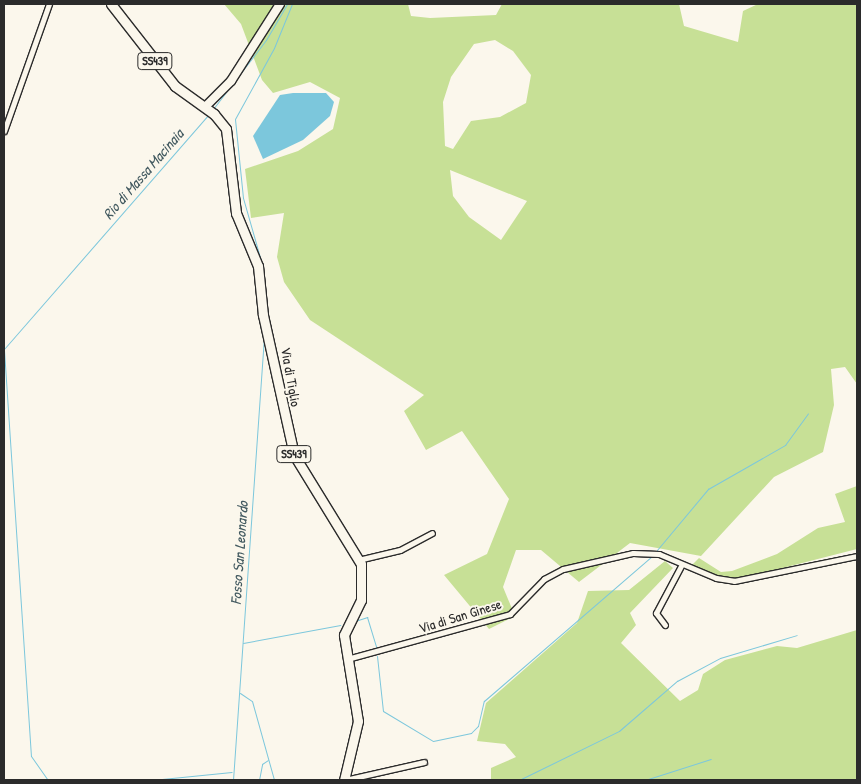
<!DOCTYPE html>
<style>
body{margin:0}
#map{position:relative;width:861px;height:784px;overflow:hidden;background:#fbf7ec;font-family:"Patrick Hand",sans-serif}
div>[style]{position:absolute}
.green>*{inset:0;background:#c7e096}
.water>*{inset:0;background:#7cc7dc}
.stream>*{height:1px;margin:-0.5px;padding:0 0.5px;transform-origin:0.5px;border-radius:0.5px;background:#7cc7dc}
.roads{filter:drop-shadow(1px 0 #2b2b2b) drop-shadow(-1px 0 #2b2b2b) drop-shadow(0 1px #2b2b2b) drop-shadow(0 -1px #2b2b2b)}
.street>*{height:5px;margin:-2.5px;padding:0 2.5px;transform-origin:2.5px;border-radius:2.5px;background:#fbf7ec}
.secondary>*{height:8px;margin:-4px;padding:0 4px;transform-origin:4px;border-radius:4px;background:#fbf7ec}
.primary>*{height:9px;margin:-4.5px;padding:0 4.5px;transform-origin:4.5px;border-radius:4.5px;background:#fbf7ec}
span{translate:-50% -50%;white-space:nowrap;text-align:center;line-height:1.15;-webkit-text-stroke:4px #fbf7ec;paint-order:stroke}
.shield-label span{padding:1px 4px;background:#fbf7ec;border:1px solid;border-radius:4px;-webkit-text-stroke-width:0}
.shield-label{font-size:12px;color:#2b2b2b;font-weight:700}
.street-label{font-size:14px;color:#2b2b2b}
.water-label{font-size:15px;color:#435a60;font-style:italic}
.frame{position:absolute;inset:0;border:5px solid #2b2b2b;pointer-events:none}
</style>
<div id="map">
<div class="green">
<div style="clip-path:polygon(evenodd,224px 4px,408px 4px,411px 16px,430px 18px,496px 15px,502px 4px,679px 4px,684px 26px,738px 42px,743px 11px,758px 4px,857px 4px,857px 384px,845px 367px,831px 369px,834px 405px,823px 452px,774px 477px,701px 556px,630px 543px,579px 582px,541px 550px,516px 550px,503px 587px,515px 616px,489px 629px,444px 575px,487px 554px,509px 499px,462px 431px,426px 450px,404px 411px,424px 395px,310px 320px,284px 282px,277px 257px,284px 213px,251px 218px,245px 169px,298px 151px,333px 129px,340px 98px,310px 82px,273px 93px,262px 80px,241px 24px,224px 4px,495px 40px,513px 51px,531px 75px,526px 103px,500px 117px,471px 121px,453px 149px,445px 146px,443px 102px,451px 77px,474px 44px,495px 40px,224px 4px,450px 170px,527px 201px,501px 240px,469px 217px,453px 196px,450px 170px)"></div>
<div style="clip-path:polygon(857px 486px,857px 549px,740px 579px,723px 578px,691px 566px,699px 558px,721px 572px,732px 571px,777px 554px,818px 528px,845px 522px,835px 494px)"></div>
<div style="clip-path:polygon(665px 561px,673px 568px,630px 613px,636px 625px,621px 643px,680px 701px,698px 690px,703px 674px,725px 660px,777px 646px,797px 648px,857px 630px,857px 780px,491px 780px,491px 768px,516px 757px,505px 744px,477px 741px,486px 703px,577px 623px,588px 591px,629px 590px)"></div>
</div>
<div class="water">
<div style="clip-path:polygon(293px 93px,326px 93px,334px 102px,330px 116px,303px 140px,263px 159px,253px 136px,280px 95px)"></div>
</div>
<div class="stream">
<div style="left:213px;top:109px;width:87px;rotate:-52.5deg"></div>
<div style="left:266px;top:40px;width:42px;rotate:-59.7deg"></div>
<div style="left:261px;top:261px;width:66px;rotate:-105.9deg"></div>
<div style="left:243px;top:198px;width:79px;rotate:-95.8deg"></div>
<div style="left:235px;top:119px;width:81px;rotate:-61.2deg"></div>
<div style="left:274px;top:48px;width:48px;rotate:-67.8deg"></div>
<div style="left:262px;top:265px;width:40px;rotate:84.3deg"></div>
<div style="left:4px;top:349px;width:312px;rotate:-48.9deg"></div>
<div style="left:4px;top:350px;width:407px;rotate:86.2deg"></div>
<div style="left:31px;top:756px;width:29px;rotate:55deg"></div>
<div style="left:657px;top:550px;width:80px;rotate:-50.1deg"></div>
<div style="left:708px;top:489px;width:89px;rotate:-29.7deg"></div>
<div style="left:785px;top:445px;width:39px;rotate:-54deg"></div>
<div style="left:355px;top:621px;width:13px;rotate:-18deg"></div>
<div style="left:367px;top:617px;width:31px;rotate:73deg"></div>
<div style="left:243px;top:643px;width:99px;rotate:-10.5deg"></div>
<div style="left:377px;top:656px;width:55px;rotate:83.8deg"></div>
<div style="left:383px;top:711px;width:58px;rotate:31deg"></div>
<div style="left:433px;top:741px;width:39px;rotate:-12deg"></div>
<div style="left:471px;top:733px;width:10px;rotate:-45deg"></div>
<div style="left:478px;top:726px;width:26px;rotate:-77deg"></div>
<div style="left:484px;top:701px;width:221px;rotate:-40.8deg"></div>
<div style="left:240px;top:693px;width:14px;rotate:34deg"></div>
<div style="left:252px;top:701px;width:82px;rotate:74.4deg"></div>
<div style="left:152px;top:780px;width:80px;rotate:-5.7deg"></div>
<div style="left:233px;top:780px;width:444px;rotate:-86deg"></div>
<div style="left:259px;top:780px;width:16px;rotate:-79deg"></div>
<div style="left:262px;top:764px;width:7px;rotate:-34deg"></div>
<div style="left:519px;top:780px;width:111px;rotate:-26.1deg"></div>
<div style="left:619px;top:731px;width:77px;rotate:-40.8deg"></div>
<div style="left:677px;top:681px;width:49px;rotate:-28.1deg"></div>
<div style="left:720px;top:658px;width:80px;rotate:-16.6deg"></div>
<div style="left:645px;top:780px;width:69px;rotate:-17.7deg"></div>
</div>
<div class="roads">
<div class="street">
<div style="left:4px;top:131px;width:135px;rotate:-70.5deg"></div>
<div style="left:358px;top:560px;width:43px;rotate:-13.4deg"></div>
<div style="left:400px;top:550px;width:36px;rotate:-28deg"></div>
<div style="left:665px;top:625px;width:15px;rotate:-127deg"></div>
<div style="left:656px;top:613px;width:55px;rotate:-62deg"></div>
<div style="left:347px;top:659px;width:169px;rotate:-15.4deg"></div>
<div style="left:510px;top:614px;width:49px;rotate:-45.8deg"></div>
<div style="left:544px;top:579px;width:21px;rotate:-28deg"></div>
<div style="left:563px;top:569px;width:72px;rotate:-12.9deg"></div>
<div style="left:633px;top:553px;width:26px;rotate:2deg"></div>
<div style="left:659px;top:554px;width:62px;rotate:22.8deg"></div>
<div style="left:716px;top:578px;width:18px;rotate:9deg"></div>
<div style="left:734px;top:581px;width:126px;rotate:-11.5deg"></div>
<div style="left:345px;top:780px;width:81px;rotate:-12.8deg"></div>
</div>
<div class="secondary">
<div style="left:205px;top:107px;width:37px;rotate:-45deg"></div>
<div style="left:231px;top:81px;width:91px;rotate:-57.5deg"></div>
</div>
<div class="primary">
<div style="left:111px;top:4px;width:104px;rotate:52deg"></div>
<div style="left:175px;top:86px;width:48px;rotate:35.7deg"></div>
<div style="left:214px;top:114px;width:19px;rotate:51deg"></div>
<div style="left:226px;top:129px;width:85px;rotate:83.2deg"></div>
<div style="left:236px;top:213px;width:57px;rotate:67.5deg"></div>
<div style="left:258px;top:266px;width:49px;rotate:84.2deg"></div>
<div style="left:263px;top:315px;width:143px;rotate:77.5deg"></div>
<div style="left:294px;top:455px;width:128px;rotate:58.4deg"></div>
<div style="left:361px;top:564px;width:36px;rotate:90deg"></div>
<div style="left:361px;top:600px;width:39px;rotate:116deg"></div>
<div style="left:344px;top:635px;width:87px;rotate:80.8deg"></div>
<div style="left:358px;top:721px;width:61px;rotate:103.3deg"></div>
</div>
</div>
<div class="shield-label">
<span style="left:155px;top:61px">SS439</span>
<span style="left:294px;top:454px">SS439</span>
</div>
<div class="street-label">
<span style="left:291px;top:377px;rotate:80deg">Via di Tiglio</span>
<span style="left:460px;top:616px;rotate:-17deg">Via di San Ginese</span>
</div>
<div class="water-label">
<span style="left:143px;top:174px;rotate:-49deg">Rio di Massa Macinaia</span>
<span style="left:239px;top:553px;rotate:-86deg">Fosso San Leonardo</span>
</div>
<div class="frame"></div>
</div>
